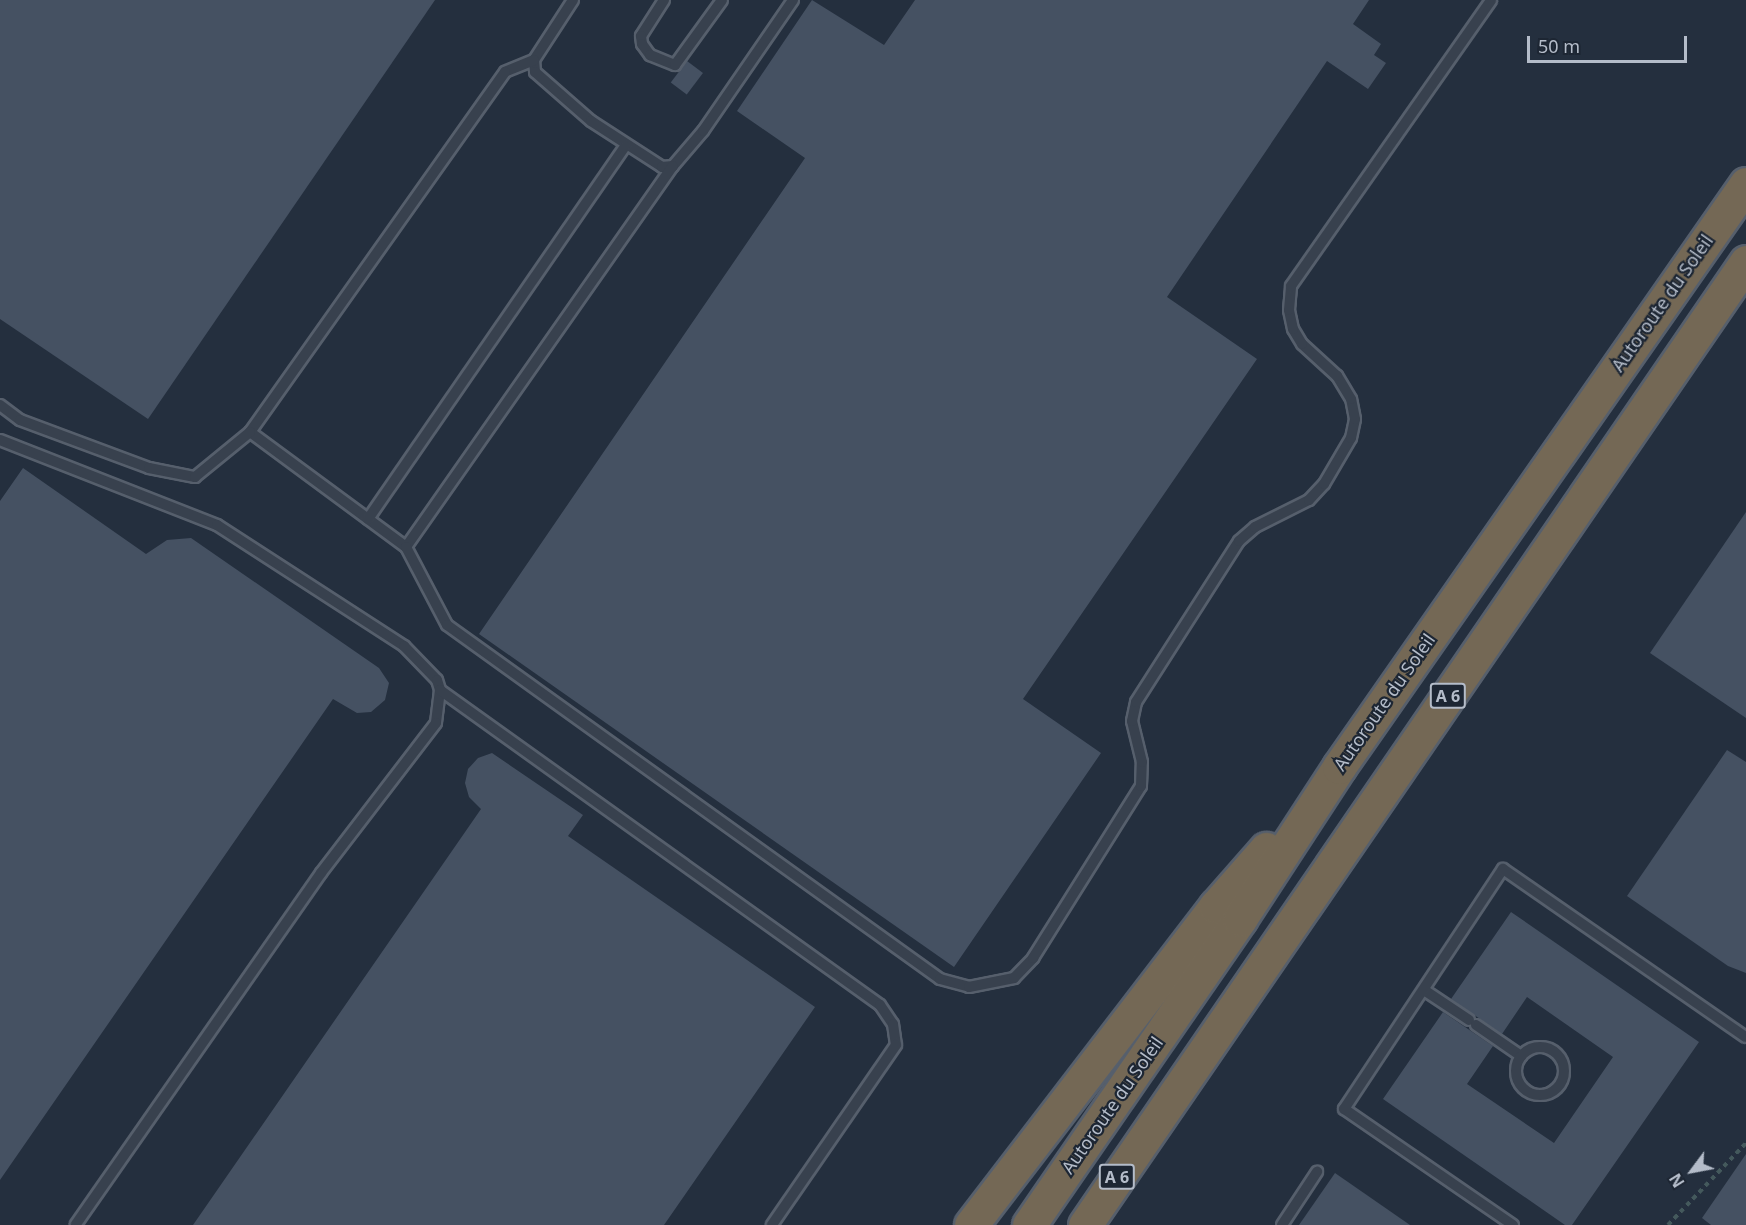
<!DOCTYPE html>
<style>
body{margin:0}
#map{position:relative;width:1746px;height:1225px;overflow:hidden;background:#242f3e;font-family:"Noto Sans",sans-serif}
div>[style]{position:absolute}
.building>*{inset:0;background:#455162;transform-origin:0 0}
.path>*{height:4px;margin-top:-2px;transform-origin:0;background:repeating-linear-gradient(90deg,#44595c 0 4.5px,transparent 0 9px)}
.roads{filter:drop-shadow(2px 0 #565f6c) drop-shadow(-2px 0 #565f6c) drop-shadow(0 2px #565f6c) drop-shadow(0 -2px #565f6c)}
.lane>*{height:10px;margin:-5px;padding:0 5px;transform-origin:5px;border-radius:5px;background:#38414e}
.lane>.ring{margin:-5px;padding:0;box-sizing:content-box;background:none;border:10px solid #38414e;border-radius:50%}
.highway>*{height:33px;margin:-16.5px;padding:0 16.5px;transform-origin:16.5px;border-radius:16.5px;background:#746855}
span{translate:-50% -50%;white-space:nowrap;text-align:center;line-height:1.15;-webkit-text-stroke:4.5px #1d2633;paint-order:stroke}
.shield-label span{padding:2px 4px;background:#1d2633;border:2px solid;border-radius:4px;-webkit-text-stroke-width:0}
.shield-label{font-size:16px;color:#b4bcc9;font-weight:700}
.street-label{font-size:18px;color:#b4bcc9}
.north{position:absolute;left:1662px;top:1141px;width:60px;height:60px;-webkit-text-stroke:4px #1d2633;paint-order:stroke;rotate:238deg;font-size:16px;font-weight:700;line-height:24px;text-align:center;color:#b4bcc9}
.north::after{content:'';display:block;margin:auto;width:21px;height:27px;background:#b4bcc9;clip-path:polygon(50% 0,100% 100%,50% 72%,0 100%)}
.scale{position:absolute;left:1527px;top:36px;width:160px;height:27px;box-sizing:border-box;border:3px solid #b4bcc9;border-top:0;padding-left:8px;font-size:18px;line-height:21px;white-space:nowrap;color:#b4bcc9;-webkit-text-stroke:4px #1d2633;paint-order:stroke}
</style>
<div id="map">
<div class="building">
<div style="clip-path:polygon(0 0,435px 0,148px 419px,0 319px)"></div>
<div style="clip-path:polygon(812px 0,884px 45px,915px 0,1369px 0,1353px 24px,1381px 44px,1374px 55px,1386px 63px,1368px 89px,1327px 61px,1167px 297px,1257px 359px,1023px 699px,1101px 753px,954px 967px,479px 634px,805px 158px,737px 111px)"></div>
<div style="left:687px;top:61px;width:20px;height:27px;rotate:37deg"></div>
<div style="clip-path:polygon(23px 468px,146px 554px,167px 540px,191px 538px,379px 668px,389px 683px,385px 700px,371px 712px,357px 713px,333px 699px,0 1180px,0 501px)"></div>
<div style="clip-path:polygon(1746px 512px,1746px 718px,1650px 653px)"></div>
<div style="clip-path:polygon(1727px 750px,1746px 762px,1746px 973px,1728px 966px,1627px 896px)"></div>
<div style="clip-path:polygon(492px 753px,583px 815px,568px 836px,815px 1007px,664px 1225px,193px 1225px,481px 809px,469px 797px,465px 783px,468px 769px,478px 758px)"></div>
<div style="clip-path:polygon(1511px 912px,1699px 1042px,1572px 1225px,1565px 1225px,1383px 1099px,1443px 1012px,1493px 1046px,1467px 1084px,1554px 1143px,1613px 1057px,1527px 997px,1502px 1034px,1451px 999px)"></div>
<div style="clip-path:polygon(1746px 1154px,1746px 1225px,1711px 1225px,1702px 1218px)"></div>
<div style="clip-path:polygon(1335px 1173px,1410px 1225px,1299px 1225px)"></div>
</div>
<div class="path">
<div style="left:1668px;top:1225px;width:113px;rotate:-46.4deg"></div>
</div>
<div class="roads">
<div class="lane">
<div style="left:573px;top:0;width:72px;rotate:123deg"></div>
<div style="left:534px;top:60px;width:12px;rotate:85deg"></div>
<div style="left:535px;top:72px;width:74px;rotate:41.2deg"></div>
<div style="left:591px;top:121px;width:85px;rotate:32.9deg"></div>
<div style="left:662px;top:167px;width:11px;rotate:-5deg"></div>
<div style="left:673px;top:166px;width:46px;rotate:-49.4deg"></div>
<div style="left:703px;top:131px;width:159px;rotate:-55.5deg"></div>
<div style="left:664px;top:0;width:43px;rotate:122.6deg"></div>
<div style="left:641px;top:36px;width:8px;rotate:83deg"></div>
<div style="left:642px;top:44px;width:14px;rotate:54deg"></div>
<div style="left:650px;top:55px;width:27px;rotate:22deg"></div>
<div style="left:675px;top:65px;width:80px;rotate:-54.1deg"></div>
<div style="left:534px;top:60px;width:31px;rotate:158deg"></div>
<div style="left:505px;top:72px;width:441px;rotate:125.3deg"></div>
<div style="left:250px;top:432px;width:194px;rotate:36.4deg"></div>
<div style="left:406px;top:547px;width:465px;rotate:-55deg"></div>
<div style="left:0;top:405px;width:25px;rotate:37deg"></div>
<div style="left:20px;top:420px;width:138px;rotate:20.4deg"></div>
<div style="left:149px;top:468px;width:47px;rotate:11.1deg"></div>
<div style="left:195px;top:477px;width:71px;rotate:-39.3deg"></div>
<div style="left:0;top:440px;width:233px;rotate:21.4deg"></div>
<div style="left:217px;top:525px;width:223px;rotate:32.9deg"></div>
<div style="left:404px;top:646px;width:47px;rotate:45.9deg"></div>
<div style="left:437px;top:680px;width:10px;rotate:73deg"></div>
<div style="left:440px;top:690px;width:33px;rotate:97deg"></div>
<div style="left:436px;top:723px;width:189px;rotate:127.5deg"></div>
<div style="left:321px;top:873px;width:429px;rotate:124.9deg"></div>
<div style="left:368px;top:519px;width:453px;rotate:-55.4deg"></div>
<div style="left:406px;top:547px;width:88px;rotate:62.3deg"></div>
<div style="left:447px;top:625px;width:607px;rotate:35.68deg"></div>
<div style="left:940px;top:979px;width:30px;rotate:15deg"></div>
<div style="left:969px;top:987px;width:46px;rotate:-11.3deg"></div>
<div style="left:1014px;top:978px;width:28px;rotate:-46deg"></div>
<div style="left:1033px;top:958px;width:203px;rotate:-57.9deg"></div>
<div style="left:1141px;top:786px;width:24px;rotate:-88deg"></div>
<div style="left:1142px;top:762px;width:42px;rotate:-103.7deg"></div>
<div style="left:1132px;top:721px;width:19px;rotate:-78deg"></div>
<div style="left:1136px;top:702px;width:191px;rotate:-57.4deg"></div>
<div style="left:1239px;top:541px;width:21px;rotate:-41deg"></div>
<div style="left:1255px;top:527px;width:60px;rotate:-26.6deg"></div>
<div style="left:1309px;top:500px;width:22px;rotate:-47deg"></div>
<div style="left:1324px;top:484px;width:53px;rotate:-59.6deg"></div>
<div style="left:1351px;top:438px;width:19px;rotate:-78deg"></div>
<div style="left:1355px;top:419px;width:20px;rotate:-101deg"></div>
<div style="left:1351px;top:399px;width:27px;rotate:-121deg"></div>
<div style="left:1337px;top:376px;width:47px;rotate:-137.6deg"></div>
<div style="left:1302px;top:344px;width:17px;rotate:-121deg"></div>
<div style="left:1293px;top:329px;width:19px;rotate:-102deg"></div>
<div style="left:1289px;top:310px;width:24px;rotate:-85deg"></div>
<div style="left:1291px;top:286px;width:349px;rotate:-55deg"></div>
<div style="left:440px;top:690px;width:541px;rotate:35.6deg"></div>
<div style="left:880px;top:1005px;width:23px;rotate:56deg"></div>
<div style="left:893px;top:1024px;width:21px;rotate:82deg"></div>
<div style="left:896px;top:1045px;width:219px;rotate:124.6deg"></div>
<div style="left:1424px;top:990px;width:54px;rotate:33.7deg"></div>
<div style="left:1476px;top:1025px;width:55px;rotate:34.6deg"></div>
<div class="ring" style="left:1516px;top:1047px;width:38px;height:38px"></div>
<div style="left:1282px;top:1225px;width:64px;rotate:-56.6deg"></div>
<div style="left:1513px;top:1225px;width:205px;rotate:-145.5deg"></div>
<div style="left:1344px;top:1109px;width:288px;rotate:-56.5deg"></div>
<div style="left:1503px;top:869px;width:295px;rotate:34.7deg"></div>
</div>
<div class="highway">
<div style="left:971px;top:1225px;width:402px;rotate:-52.5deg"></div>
<div style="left:1216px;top:906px;width:76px;rotate:-48.7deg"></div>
<div style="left:1029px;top:1225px;width:372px;rotate:-55.4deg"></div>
<div style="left:1240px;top:919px;width:181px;rotate:-56.9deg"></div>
<div style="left:1339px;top:767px;width:711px;rotate:-55.08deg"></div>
<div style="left:1085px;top:1225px;width:1168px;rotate:-55.53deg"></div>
</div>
</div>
<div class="shield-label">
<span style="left:1448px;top:696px">A 6</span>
<span style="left:1117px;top:1177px">A 6</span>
</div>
<div class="street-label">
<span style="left:1662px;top:303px;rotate:-55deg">Autoroute du Soleil</span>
<span style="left:1384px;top:702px;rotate:-55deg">Autoroute du Soleil</span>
<span style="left:1112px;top:1105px;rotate:-55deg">Autoroute du Soleil</span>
</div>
<div class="north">N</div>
<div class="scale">50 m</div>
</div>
